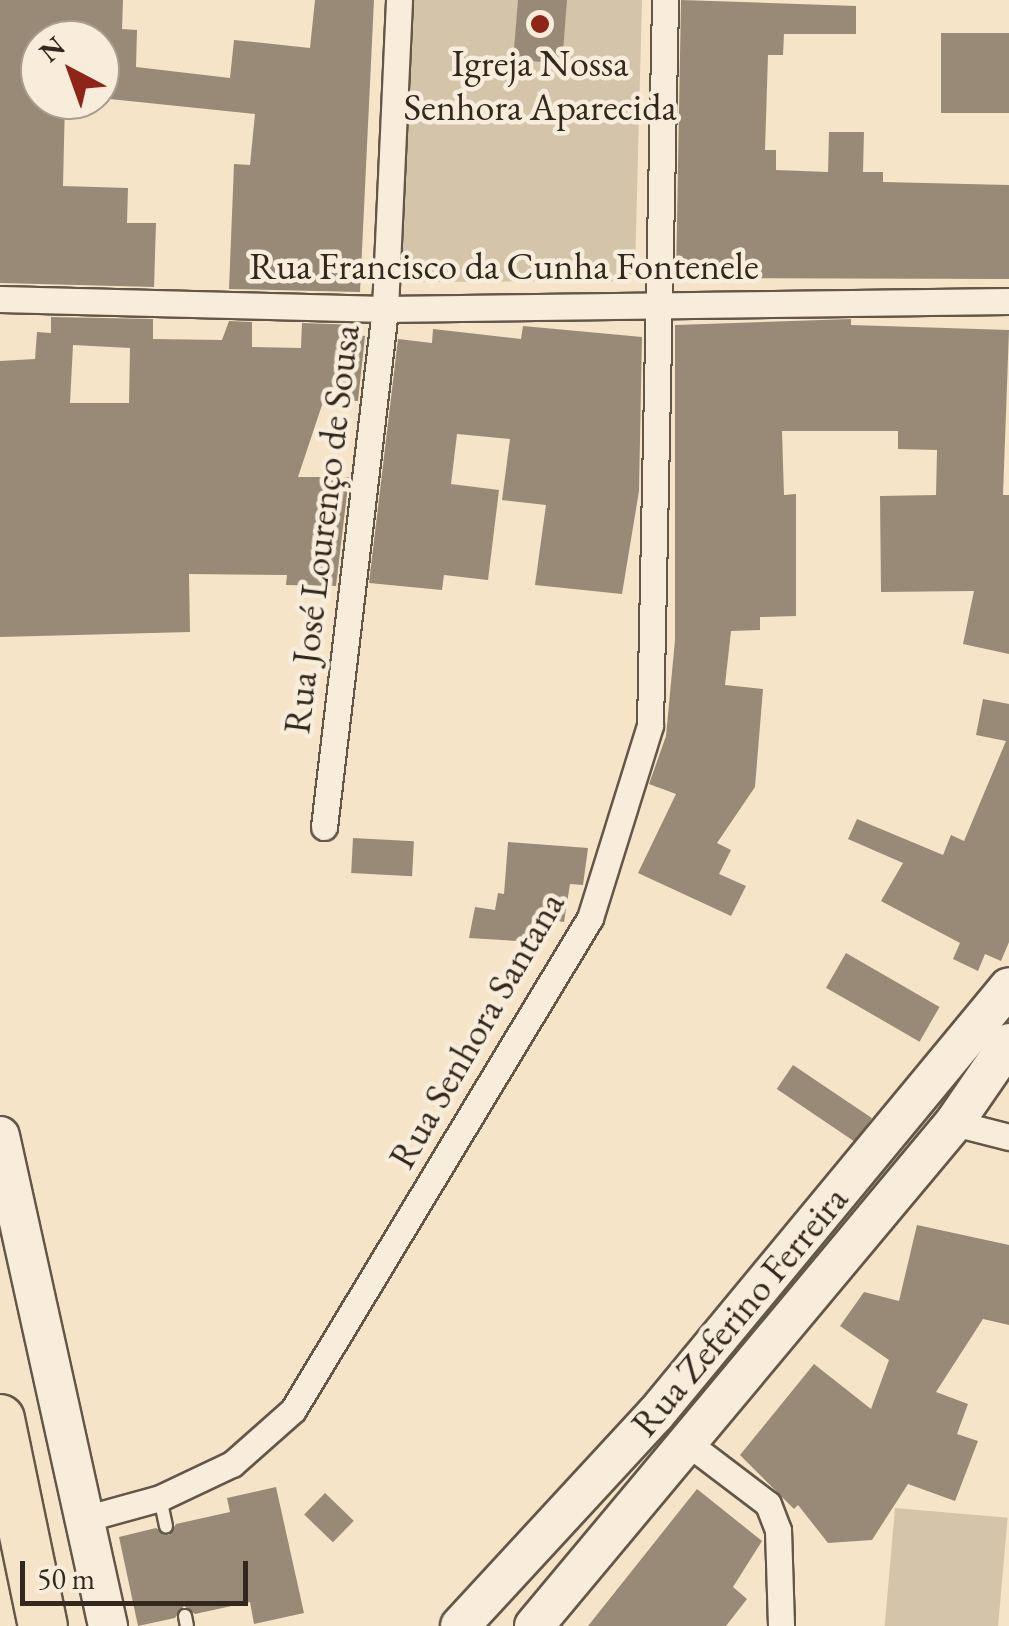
<!DOCTYPE html>
<meta charset="utf-8">
<style>
body{margin:0}
#map{position:relative;width:1009px;height:1626px;overflow:hidden;background:#f5e4c7;font-family:"EB Garamond",serif}
div>[style]{position:absolute}
.green>*{inset:0;background:#d4c4aa;transform-origin:0 0}
.building>*{inset:0;background:#988a76;transform-origin:0 0}
.roads{filter:drop-shadow(2px 0 #645748) drop-shadow(-2px 0 #645748) drop-shadow(0 2px #645748) drop-shadow(0 -2px #645748)}
.lane>*{height:12px;margin:-6px;padding:0 6px;transform-origin:6px;border-radius:6px;background:#f8eddb}
.street>*{height:25px;margin:-12.5px;padding:0 12.5px;transform-origin:12.5px;border-radius:12.5px;background:#f8eddb}
.secondary>*{height:38px;margin:-19px;padding:0 19px;transform-origin:19px;border-radius:19px;background:#f8eddb}
.highway>*{height:48px;margin:-24px;padding:0 24px;transform-origin:24px;border-radius:24px;background:#f5e4c7}
.dots>*{width:28px;height:28px;translate:-50% -50%;box-sizing:border-box;border:5px solid #f8eddb;border-radius:50%}
span{translate:-50% -50%;white-space:nowrap;text-align:center;line-height:1.15;-webkit-text-stroke:9px #f8eddb;paint-order:stroke}
.poi-label{font-size:38px;color:#33281e}
.street-label{font-size:38px;color:#33281e}
.north{position:absolute;left:20px;top:20px;width:100px;height:100px;box-sizing:border-box;background:#f8eddb;border:2px solid #a99e8f;border-radius:50%;rotate:319deg;font-size:28px;font-weight:700;line-height:40px;text-align:center;color:#33281e}
.north::after{content:'';display:block;margin:auto;width:35px;height:45px;background:#8f2418;clip-path:polygon(50% 0,100% 100%,50% 72%,0 100%)}
.scale{position:absolute;left:20px;top:1561px;width:228px;height:45px;box-sizing:border-box;border:5px solid #33281e;border-top:0;padding-left:12px;font-size:30px;line-height:35px;white-space:nowrap;color:#33281e;-webkit-text-stroke:8px #f8eddb;paint-order:stroke}
</style>
<div id="map">
<div class="green">
<div style="clip-path:polygon(407px 0,642px 0,635px 270px,624px 281px,410px 282px,396px 249px)"></div>
<div style="left:895px;top:1508px;width:113px;height:119px;rotate:5deg"></div>
</div>
<div class="building">
<div style="clip-path:polygon(0 0,123px 0,122px 29px,137px 30px,136px 67px,230px 78px,234px 40px,310px 48px,315px 0,374px 0,360px 292px,229px 289px,234px 164px,250px 165px,255px 114px,100px 98px,100px 40px,40px 40px,40px 100px,65px 100px,63px 186px,128px 188px,127px 223px,156px 223px,154px 287px,0 283px)"></div>
<div style="clip-path:polygon(518px 0,567px 0,563px 52px,550px 63px,524px 60px,514px 49px)"></div>
<div style="clip-path:polygon(681px 0,856px 6px,856px 34px,784px 34px,783px 55px,768px 55px,765px 150px,776px 150px,776px 170px,828px 172px,829px 132px,864px 132px,863px 172px,883px 172px,883px 182px,1009px 185px,1009px 279px,676px 278px)"></div>
<div style="left:1009px;top:33px;width:80px;height:68px;rotate:90deg"></div>
<div style="clip-path:polygon(evenodd,51px 317px,153px 319px,153px 339px,222px 340px,229px 321px,252px 322px,252px 347px,301px 348px,302px 323px,360px 325px,359px 335px,365px 336px,358px 401px,324px 399px,298px 477px,349px 477px,336px 586px,286px 585px,287px 575px,189px 574px,190px 632px,0 637px,0 361px,35px 359px,37px 332px,51px 333px,51px 317px,73px 345px,130px 348px,129px 403px,70px 403px,73px 345px)"></div>
<div style="clip-path:polygon(851px 319px,851px 325px,1009px 330px,1003px 495px,1009px 495px,1009px 654px,963px 644px,974px 591px,881px 592px,880px 496px,936px 495px,937px 450px,898px 449px,898px 431px,782px 431px,784px 495px,796px 494px,796px 616px,760px 617px,760px 630px,731px 631px,725px 685px,763px 689px,755px 787px,717px 843px,731px 850px,719px 874px,746px 886px,731px 916px,638px 873px,676px 794px,649px 784px,666px 736px,675px 640px,675px 325px)"></div>
<div style="clip-path:polygon(523px 326px,642px 337px,639px 491px,622px 594px,535px 585px,546px 505px,502px 500px,510px 439px,457px 434px,451px 484px,499px 490px,488px 580px,444px 575px,442px 590px,369px 583px,398px 339px,432px 343px,433px 329px,521px 339px)"></div>
<div style="clip-path:polygon(983px 699px,1009px 704px,1009px 942px,1001px 961px,985px 954px,978px 971px,953px 959px,960px 943px,881px 901px,903px 863px,848px 839px,857px 819px,943px 855px,951px 835px,964px 841px,1006px 741px,976px 735px)"></div>
<div style="left:353px;top:838px;width:61px;height:35px;rotate:3deg"></div>
<div style="clip-path:polygon(508px 842px,588px 848px,583px 885px,570px 884px,564px 922px,533px 917px,534px 942px,469px 938px,475px 907px,495px 910px,498px 893px,504px 894px)"></div>
<div style="left:846px;top:953px;width:108px;height:40px;rotate:30deg"></div>
<div style="left:793px;top:1065px;width:95px;height:29px;rotate:34deg"></div>
<div style="clip-path:polygon(917px 1225px,1009px 1245px,1009px 1325px,983px 1319px,936px 1392px,968px 1404px,957px 1434px,978px 1441px,955px 1501px,908px 1484px,872px 1540px,828px 1543px,798px 1505px,794px 1509px,740px 1455px,814px 1364px,871px 1409px,889px 1360px,840px 1326px,864px 1292px,899px 1301px)"></div>
<div style="clip-path:polygon(276px 1487px,304px 1613px,254px 1624px,250px 1602px,195px 1614px,184px 1606px,175px 1618px,138px 1626px,119px 1537px,156px 1528px,169px 1535px,176px 1524px,230px 1512px,227px 1498px)"></div>
<div style="clip-path:polygon(697px 1489px,762px 1541px,733px 1587px,747px 1599px,726px 1626px,588px 1626px)"></div>
<div style="left:325px;top:1493px;width:40px;height:30px;rotate:44deg"></div>
</div>
<div class="roads">
<div class="lane">
<div style="left:160px;top:1498px;width:29px;rotate:78deg"></div>
<div style="left:185px;top:1616px;width:10px;rotate:79deg"></div>
</div>
<div class="street">
<div style="left:0;top:299px;width:385px;rotate:1.5deg"></div>
<div style="left:385px;top:309px;width:624px;rotate:-0.73deg"></div>
<div style="left:324px;top:827px;width:522px;rotate:-83.28deg"></div>
<div style="left:385px;top:309px;width:309px;rotate:-87.4deg"></div>
<div style="left:954px;top:1123px;width:57px;rotate:14.3deg"></div>
<div style="left:689px;top:1444px;width:99px;rotate:37.2deg"></div>
<div style="left:768px;top:1504px;width:28px;rotate:69deg"></div>
<div style="left:778px;top:1530px;width:96px;rotate:88.2deg"></div>
<div style="left:84px;top:1519px;width:79px;rotate:-15.4deg"></div>
<div style="left:160px;top:1498px;width:80px;rotate:-25.3deg"></div>
<div style="left:232px;top:1464px;width:81px;rotate:-41.5deg"></div>
<div style="left:293px;top:1410px;width:575px;rotate:-58.88deg"></div>
<div style="left:590px;top:918px;width:202px;rotate:-72.7deg"></div>
<div style="left:650px;top:725px;width:725px;rotate:-88.81deg"></div>
</div>
<div class="secondary">
<div style="left:0;top:1136px;width:502px;rotate:77.57deg"></div>
<div style="left:460px;top:1626px;width:287px;rotate:-47.3deg"></div>
<div style="left:655px;top:1415px;width:555px;rotate:-50.41deg"></div>
<div style="left:534px;top:1626px;width:655px;rotate:-50.14deg"></div>
<div style="left:954px;top:1123px;width:97px;rotate:-55.5deg"></div>
</div>
<div class="highway">
<div style="left:0;top:1419px;width:211px;rotate:78.3deg"></div>
</div>
</div>
<div class="dots">
<div style="left:540px;top:24px;background:#8f2418"></div>
</div>
<div class="poi-label">
<span style="left:540px;top:85px">Igreja Nossa<br>Senhora Aparecida</span>
</div>
<div class="street-label">
<span style="left:504px;top:266px">Rua Francisco da Cunha Fontenele</span>
<span style="left:321px;top:529px;rotate:-83deg">Rua José Lourenço de Sousa</span>
<span style="left:476px;top:1030px;rotate:-60deg">Rua Senhora Santana</span>
<span style="left:739px;top:1311px;rotate:-50deg">Rua Zeferino Ferreira</span>
</div>
<div class="north">N</div>
<div class="scale">50 m</div>
</div>
